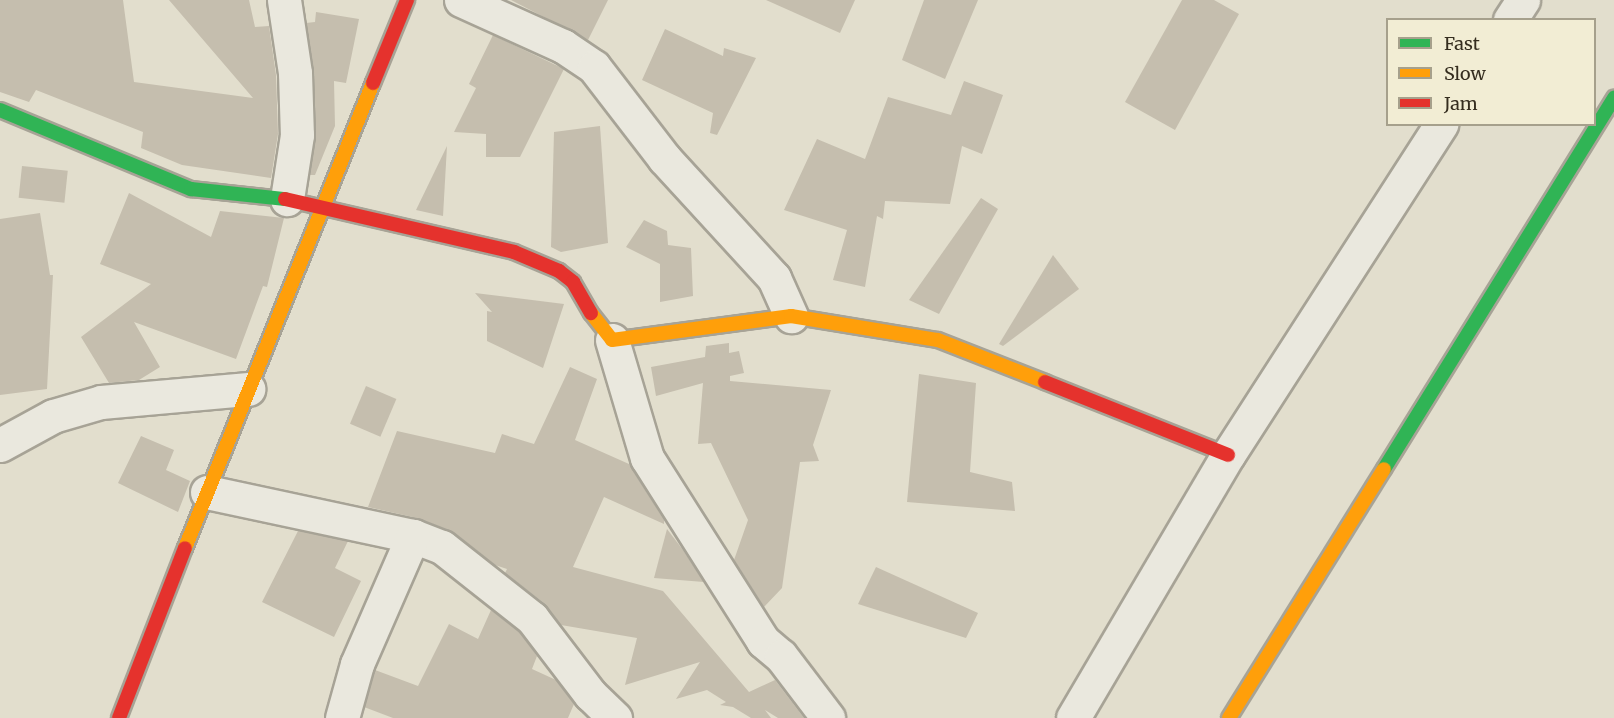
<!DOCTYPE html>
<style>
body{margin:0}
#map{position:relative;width:1614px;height:718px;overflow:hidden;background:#e2decd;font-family:Merriweather,serif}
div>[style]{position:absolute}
.building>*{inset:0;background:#c5beae;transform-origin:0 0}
.roads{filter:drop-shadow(2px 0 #a7a396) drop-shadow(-2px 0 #a7a396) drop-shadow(0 2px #a7a396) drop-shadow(0 -2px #a7a396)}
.street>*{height:33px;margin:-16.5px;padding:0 16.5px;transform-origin:16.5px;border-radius:16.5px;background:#eae8de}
.fast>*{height:14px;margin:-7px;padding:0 7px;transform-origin:7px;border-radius:7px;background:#30b455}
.slow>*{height:14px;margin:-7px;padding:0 7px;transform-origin:7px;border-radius:7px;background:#ff9f0a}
.jam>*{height:14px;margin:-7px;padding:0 7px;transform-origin:7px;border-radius:7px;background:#e5322d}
span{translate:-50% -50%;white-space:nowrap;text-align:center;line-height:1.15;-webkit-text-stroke:4.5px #f2edd4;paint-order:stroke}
.legend{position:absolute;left:1386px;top:18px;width:210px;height:108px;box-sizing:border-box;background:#f2edd4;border:2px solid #a6a08c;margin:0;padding:8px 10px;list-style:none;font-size:18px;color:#352d1f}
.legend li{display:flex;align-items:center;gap:12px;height:30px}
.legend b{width:30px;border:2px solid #a6a08c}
</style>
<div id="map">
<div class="building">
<div style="clip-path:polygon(0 0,123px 0,134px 82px,253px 98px,169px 0,249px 0,255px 27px,269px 26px,276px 75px,278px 134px,271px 178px,182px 165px,141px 148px,143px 132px,36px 90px,29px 102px,0 92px)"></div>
<div style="clip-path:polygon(511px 0,608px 0,588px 40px)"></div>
<div style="clip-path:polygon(766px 0,855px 0,840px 33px)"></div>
<div style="clip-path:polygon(924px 0,978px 0,945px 79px,902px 60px)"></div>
<div style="clip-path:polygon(1182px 0,1214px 0,1239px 14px,1175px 130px,1125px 102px)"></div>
<div style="clip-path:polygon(316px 12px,359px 19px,346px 83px,334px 81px,335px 126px,315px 175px,310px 175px,316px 134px,314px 72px,306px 23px,315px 22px)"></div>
<div style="clip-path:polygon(665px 29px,723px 56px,724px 48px,756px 58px,717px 135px,710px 133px,713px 113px,642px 80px)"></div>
<div style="clip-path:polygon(493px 35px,564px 69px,520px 157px,486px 157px,486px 134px,454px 132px,476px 88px,469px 84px)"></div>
<div style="clip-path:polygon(964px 81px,1003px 95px,982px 154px,962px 146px,950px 204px,885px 201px,883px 219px,877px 216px,865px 287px,833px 280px,847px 230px,784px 210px,817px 139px,865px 159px,888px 97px,951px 115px)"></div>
<div style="clip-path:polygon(600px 126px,608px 243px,561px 252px,551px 247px,554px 132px)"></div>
<div style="clip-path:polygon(447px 146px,443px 216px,416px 210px)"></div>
<div style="left:22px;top:166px;width:46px;height:32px;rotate:6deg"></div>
<div style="clip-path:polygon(129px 193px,211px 237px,220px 211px,284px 218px,267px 287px,263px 286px,236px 359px,134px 322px,160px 367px,139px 380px,109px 383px,81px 337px,151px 284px,100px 264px)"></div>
<div style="clip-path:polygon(981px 198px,998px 209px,939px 314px,909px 300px)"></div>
<div style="clip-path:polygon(40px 213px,50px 275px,53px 275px,47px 389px,0 395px,0 219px)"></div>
<div style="clip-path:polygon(644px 220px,667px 231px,668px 245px,691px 248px,693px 296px,660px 302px,660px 264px,626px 247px)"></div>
<div style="clip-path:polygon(1053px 255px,1079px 289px,1003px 346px,999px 344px)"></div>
<div style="clip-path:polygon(475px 293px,564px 304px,543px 368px,487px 341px,487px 311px,492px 312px)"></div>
<div style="clip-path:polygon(729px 343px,729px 353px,739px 351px,744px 373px,730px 376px,730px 381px,831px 390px,813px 445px,819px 461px,800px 462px,782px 588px,764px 607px,734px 560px,748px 520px,711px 443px,698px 444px,703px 383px,656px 396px,651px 367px,705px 357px,706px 346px)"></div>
<div style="clip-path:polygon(570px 367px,597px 379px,575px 440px,629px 464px,664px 520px,664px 524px,604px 497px,573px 567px,663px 591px,749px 692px,775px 680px,804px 718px,778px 718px,765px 710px,771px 718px,751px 718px,733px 707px,720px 705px,726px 702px,707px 690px,676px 699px,700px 662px,625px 685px,637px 638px,561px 625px,544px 603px,505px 573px,507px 569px,495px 565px,453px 532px,417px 518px,368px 507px,397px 431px,495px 453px,502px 434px,534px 444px)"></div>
<div style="clip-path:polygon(919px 374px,976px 383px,970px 472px,1012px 482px,1015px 511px,907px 502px)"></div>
<div style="left:366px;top:386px;width:33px;height:41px;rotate:23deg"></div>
<div style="clip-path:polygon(141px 436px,174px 450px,166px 470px,190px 481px,178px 512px,118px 483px)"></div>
<div style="clip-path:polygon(667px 529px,683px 550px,704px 582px,654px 578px)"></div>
<div style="clip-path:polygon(298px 531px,348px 541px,335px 568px,361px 581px,334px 637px,262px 602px)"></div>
<div style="clip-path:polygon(876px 567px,978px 613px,966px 638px,858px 604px)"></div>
<div style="clip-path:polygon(491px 610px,519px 631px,537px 656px,532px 669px,556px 680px,574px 704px,568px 718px,393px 718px,364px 707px,375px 670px,418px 686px,449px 624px,478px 639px)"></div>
</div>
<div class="roads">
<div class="street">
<div style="left:284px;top:0;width:74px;rotate:81.4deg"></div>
<div style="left:295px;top:73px;width:62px;rotate:88.2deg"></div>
<div style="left:297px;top:135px;width:65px;rotate:98.9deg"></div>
<div style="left:461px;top:0;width:112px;rotate:24.3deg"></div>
<div style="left:563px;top:46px;width:37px;rotate:34deg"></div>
<div style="left:594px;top:67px;width:115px;rotate:52.4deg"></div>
<div style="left:664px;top:158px;width:163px;rotate:47.5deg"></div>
<div style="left:774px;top:278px;width:42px;rotate:65.9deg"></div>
<div style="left:1510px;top:20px;width:24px;rotate:-57deg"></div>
<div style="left:612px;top:340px;width:123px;rotate:73.5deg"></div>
<div style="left:647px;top:458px;width:217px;rotate:57.6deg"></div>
<div style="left:763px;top:641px;width:23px;rotate:40deg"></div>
<div style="left:781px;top:656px;width:78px;rotate:52.8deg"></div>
<div style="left:0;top:445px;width:60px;rotate:-28.7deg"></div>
<div style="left:53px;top:416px;width:50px;rotate:-16.3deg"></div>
<div style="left:101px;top:402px;width:148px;rotate:-5.1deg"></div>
<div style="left:207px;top:492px;width:211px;rotate:12.1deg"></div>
<div style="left:413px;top:536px;width:31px;rotate:21deg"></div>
<div style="left:442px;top:547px;width:115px;rotate:38.3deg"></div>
<div style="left:532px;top:618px;width:96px;rotate:52.7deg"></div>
<div style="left:590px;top:694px;width:35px;rotate:44deg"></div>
<div style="left:342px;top:718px;width:56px;rotate:-74.5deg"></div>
<div style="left:357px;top:664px;width:140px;rotate:-66.4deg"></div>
<div style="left:1073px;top:718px;width:305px;rotate:-59.5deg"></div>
<div style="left:1228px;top:455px;width:394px;rotate:-57.2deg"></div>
</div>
<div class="fast">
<div style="left:0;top:110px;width:207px;rotate:22.5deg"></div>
<div style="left:191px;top:189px;width:95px;rotate:6.1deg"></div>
<div style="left:1384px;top:469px;width:437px;rotate:-58.2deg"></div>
</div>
<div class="slow">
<div style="left:591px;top:313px;width:34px;rotate:52deg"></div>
<div style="left:612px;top:340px;width:181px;rotate:-7.6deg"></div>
<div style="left:791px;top:316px;width:149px;rotate:9.3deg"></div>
<div style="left:938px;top:340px;width:115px;rotate:21.4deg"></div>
<div style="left:185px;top:548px;width:502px;rotate:-67.99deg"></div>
<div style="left:1229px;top:718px;width:293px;rotate:-58.1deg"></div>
</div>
<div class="jam">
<div style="left:373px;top:83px;width:90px;rotate:-67.7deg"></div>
<div style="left:285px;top:199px;width:235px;rotate:13deg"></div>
<div style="left:514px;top:252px;width:49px;rotate:22.9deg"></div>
<div style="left:559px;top:271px;width:18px;rotate:38deg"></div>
<div style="left:573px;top:282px;width:36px;rotate:60deg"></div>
<div style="left:1045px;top:382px;width:197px;rotate:21.7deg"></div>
<div style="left:119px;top:718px;width:182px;rotate:-68.8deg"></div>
</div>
</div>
<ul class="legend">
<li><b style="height:8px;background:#30b455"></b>Fast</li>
<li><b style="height:8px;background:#ff9f0a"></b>Slow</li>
<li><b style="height:8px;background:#e5322d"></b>Jam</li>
</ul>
</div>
